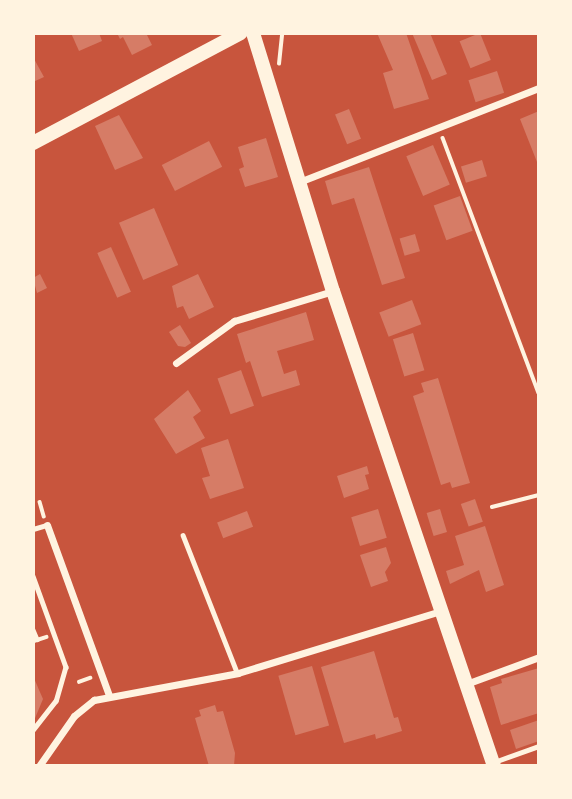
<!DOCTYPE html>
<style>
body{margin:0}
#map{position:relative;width:572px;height:799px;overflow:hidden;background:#c8553d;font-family:"Open Sans",sans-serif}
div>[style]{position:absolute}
.building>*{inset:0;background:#d67c66;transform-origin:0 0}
.path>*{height:3.5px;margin:-1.75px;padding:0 1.75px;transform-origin:1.75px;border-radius:1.75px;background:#fff3e0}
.service>*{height:4.5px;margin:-2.25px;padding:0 2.25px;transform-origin:2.25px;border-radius:2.25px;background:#fff3e0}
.minor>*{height:7px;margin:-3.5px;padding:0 3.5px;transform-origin:3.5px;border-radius:3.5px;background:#fff3e0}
.primary>*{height:14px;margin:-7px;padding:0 7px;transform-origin:7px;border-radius:7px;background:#fff3e0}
span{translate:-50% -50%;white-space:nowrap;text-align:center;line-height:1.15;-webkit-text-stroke:5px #fff3e0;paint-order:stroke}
.frame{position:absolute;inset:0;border:35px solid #fff3e0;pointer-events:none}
</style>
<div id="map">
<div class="building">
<div style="clip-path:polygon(71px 33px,99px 33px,102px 41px,79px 51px)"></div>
<div style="clip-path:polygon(117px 33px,146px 33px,152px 45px,132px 55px,123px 37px,120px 39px)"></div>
<div style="clip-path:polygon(377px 33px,406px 33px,429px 99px,394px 109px,383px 73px,393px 70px)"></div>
<div style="clip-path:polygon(412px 33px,430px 33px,447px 74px,432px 80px)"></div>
<div style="left:480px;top:33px;width:29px;height:22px;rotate:68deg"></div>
<div style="clip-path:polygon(33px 57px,44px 77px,33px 82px)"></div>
<div style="left:497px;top:71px;width:23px;height:30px;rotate:72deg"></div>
<div style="left:349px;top:109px;width:32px;height:15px;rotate:68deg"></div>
<div style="clip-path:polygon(539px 111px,539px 167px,520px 119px)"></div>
<div style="clip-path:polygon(119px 115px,143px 158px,115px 170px,95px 126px)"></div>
<div style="clip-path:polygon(266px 138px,278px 177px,245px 187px,239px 169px,244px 167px,238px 147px)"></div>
<div style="left:209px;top:141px;width:29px;height:53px;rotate:63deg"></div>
<div style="left:433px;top:145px;width:43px;height:29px;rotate:67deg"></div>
<div style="left:482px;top:160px;width:17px;height:22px;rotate:73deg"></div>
<div style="clip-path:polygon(369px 167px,405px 278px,382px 285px,354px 198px,332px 205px,325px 181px)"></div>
<div style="left:460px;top:196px;width:37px;height:28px;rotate:70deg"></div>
<div style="left:154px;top:208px;width:62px;height:38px;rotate:67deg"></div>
<div style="left:415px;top:234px;width:18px;height:16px;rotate:74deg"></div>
<div style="left:111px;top:247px;width:49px;height:15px;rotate:66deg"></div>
<div style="clip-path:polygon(40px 274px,47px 288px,37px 293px,33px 278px)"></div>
<div style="clip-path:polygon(198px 274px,214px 307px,189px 319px,183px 306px,177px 308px,172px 286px)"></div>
<div style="left:412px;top:300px;width:26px;height:35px;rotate:69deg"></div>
<div style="clip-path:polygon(306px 312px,314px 340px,277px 351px,284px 374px,296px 370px,300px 385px,262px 397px,250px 361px,246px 363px,237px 334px)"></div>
<div style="clip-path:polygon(180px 325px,191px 343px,185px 347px,178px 346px,169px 332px)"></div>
<div style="left:413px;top:333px;width:39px;height:21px;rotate:73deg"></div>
<div style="left:241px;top:370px;width:38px;height:25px;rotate:70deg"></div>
<div style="clip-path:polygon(438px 378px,470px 483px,452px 488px,450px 482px,441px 485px,413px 396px,424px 392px,421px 383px)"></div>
<div style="clip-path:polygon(188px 390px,201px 411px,193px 417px,205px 438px,176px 454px,154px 419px)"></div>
<div style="clip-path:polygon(228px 439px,244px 488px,210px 499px,202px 478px,210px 476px,201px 448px)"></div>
<div style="clip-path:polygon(367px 466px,369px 474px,365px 475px,369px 489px,344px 498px,337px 476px)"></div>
<div style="left:475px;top:499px;width:24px;height:15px;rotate:71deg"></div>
<div style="left:378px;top:509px;width:30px;height:28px;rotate:73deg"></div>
<div style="left:440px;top:509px;width:24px;height:14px;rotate:73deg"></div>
<div style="left:247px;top:511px;width:17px;height:32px;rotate:69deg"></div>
<div style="clip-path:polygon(485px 526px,504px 585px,486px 592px,479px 570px,450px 584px,446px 571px,464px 565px,455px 536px)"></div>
<div style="clip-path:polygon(386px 547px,391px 563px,385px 572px,388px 581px,371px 587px,360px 555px)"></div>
<div style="clip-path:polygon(374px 651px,394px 718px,398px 717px,402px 731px,376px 739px,375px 734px,344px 743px,321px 667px)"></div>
<div style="left:312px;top:666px;width:62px;height:35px;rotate:74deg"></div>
<div style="clip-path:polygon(539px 668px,539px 713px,501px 725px,490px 687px,502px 683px,501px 679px)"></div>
<div style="clip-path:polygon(33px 676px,43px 699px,33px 723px)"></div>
<div style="clip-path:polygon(215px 705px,217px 712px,223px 711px,235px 753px,234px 766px,209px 766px,195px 718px,201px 716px,199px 710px)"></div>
<div style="clip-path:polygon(539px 720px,539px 741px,516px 749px,510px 730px)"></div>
</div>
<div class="path">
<div style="left:279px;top:64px;width:31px;rotate:-84deg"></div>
<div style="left:443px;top:138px;width:272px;rotate:69.4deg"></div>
<div style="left:40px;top:502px;width:15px;rotate:74deg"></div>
<div style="left:492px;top:507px;width:49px;rotate:-14.3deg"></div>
<div style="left:33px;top:628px;width:13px;rotate:67deg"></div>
<div style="left:34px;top:641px;width:13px;rotate:-18deg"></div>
<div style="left:79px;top:682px;width:12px;rotate:-20deg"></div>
</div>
<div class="service">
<div style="left:33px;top:529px;width:15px;rotate:-16deg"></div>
<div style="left:183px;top:535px;width:147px;rotate:68.5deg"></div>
<div style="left:33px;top:576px;width:97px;rotate:70.1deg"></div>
<div style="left:66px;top:667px;width:35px;rotate:106deg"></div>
<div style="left:56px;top:701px;width:37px;rotate:128deg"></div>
<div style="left:497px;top:761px;width:45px;rotate:-19.7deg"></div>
</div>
<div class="minor">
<div style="left:299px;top:182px;width:258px;rotate:-21.4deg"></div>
<div style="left:176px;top:363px;width:72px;rotate:-35.9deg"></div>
<div style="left:234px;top:321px;width:103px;rotate:-16.9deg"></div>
<div style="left:47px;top:525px;width:181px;rotate:70deg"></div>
<div style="left:466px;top:684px;width:78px;rotate:-20.3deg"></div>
<div style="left:39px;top:766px;width:61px;rotate:-55deg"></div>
<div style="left:74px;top:716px;width:26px;rotate:-39deg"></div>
<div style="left:94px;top:700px;width:147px;rotate:-10.6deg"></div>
<div style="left:238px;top:673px;width:212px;rotate:-17deg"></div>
</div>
<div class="primary">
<div style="left:253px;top:33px;width:270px;rotate:72.8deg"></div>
<div style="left:333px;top:291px;width:502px;rotate:71.28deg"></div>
<div style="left:33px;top:143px;width:235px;rotate:-27.9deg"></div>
</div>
<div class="frame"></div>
</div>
